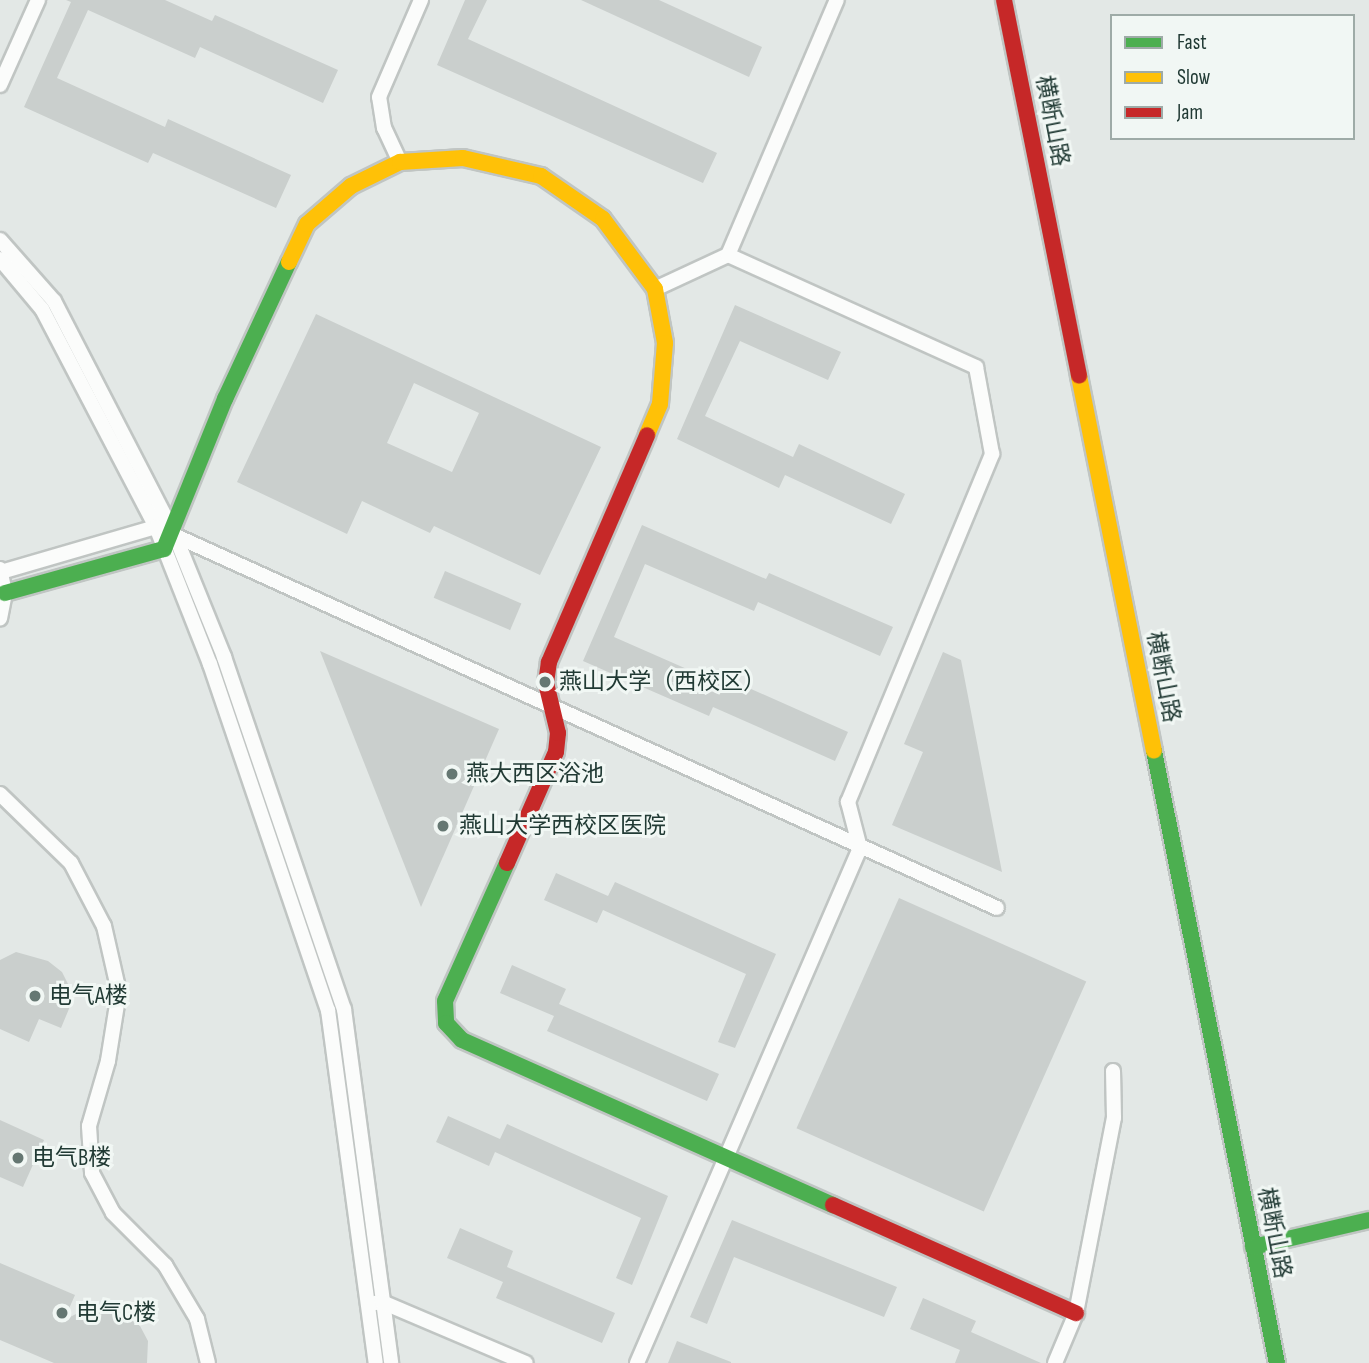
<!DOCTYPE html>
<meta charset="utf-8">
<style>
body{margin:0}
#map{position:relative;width:1369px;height:1363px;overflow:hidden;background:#e3e8e6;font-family:"Sofia Sans Condensed","Noto Sans SC",sans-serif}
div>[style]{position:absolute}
.building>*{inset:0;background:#cacfcd;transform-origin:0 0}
.roads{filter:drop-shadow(2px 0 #c0c5c3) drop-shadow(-2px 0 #c0c5c3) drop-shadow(0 2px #c0c5c3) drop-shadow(0 -2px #c0c5c3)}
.street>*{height:14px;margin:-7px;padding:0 7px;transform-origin:7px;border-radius:7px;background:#fbfcfb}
.fast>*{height:16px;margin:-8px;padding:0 8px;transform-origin:8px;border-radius:8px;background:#4caf50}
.slow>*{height:16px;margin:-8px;padding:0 8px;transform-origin:8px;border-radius:8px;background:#ffc107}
.jam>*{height:16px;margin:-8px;padding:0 8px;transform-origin:8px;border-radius:8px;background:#c62828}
.dots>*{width:19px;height:19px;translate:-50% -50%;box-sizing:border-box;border:4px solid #f1f7f4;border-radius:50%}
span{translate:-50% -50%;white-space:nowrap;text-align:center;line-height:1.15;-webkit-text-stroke:6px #f1f7f4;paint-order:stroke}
.street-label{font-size:23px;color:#213a34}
.poi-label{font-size:23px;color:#213a34}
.left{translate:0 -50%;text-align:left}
.legend{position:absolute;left:1110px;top:14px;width:245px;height:126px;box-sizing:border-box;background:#f1f7f4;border:2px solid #9eaba7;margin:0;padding:9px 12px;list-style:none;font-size:21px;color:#213a34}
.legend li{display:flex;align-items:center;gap:14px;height:35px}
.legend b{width:35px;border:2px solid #9eaba7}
</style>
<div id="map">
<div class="building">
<div style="clip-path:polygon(66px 0,165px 0,212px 21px,215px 15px,338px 70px,323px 103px,200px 47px,195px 58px,88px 10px,57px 78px,165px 127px,168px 119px,291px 175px,276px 208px,153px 153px,148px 163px,24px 107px,71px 2px)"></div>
<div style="clip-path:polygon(465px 0,487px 0,468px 39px,717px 153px,703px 183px,437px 65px)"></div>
<div style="clip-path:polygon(581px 0,659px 0,762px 47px,749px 77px)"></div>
<div style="clip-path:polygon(735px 305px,841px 352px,828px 380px,740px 341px,705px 416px,793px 457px,799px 444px,905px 494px,891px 524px,785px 475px,779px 488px,677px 439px)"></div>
<div style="clip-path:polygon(evenodd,316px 314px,601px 447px,540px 575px,434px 526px,430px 533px,362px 501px,347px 534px,237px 482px,316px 314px,414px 383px,479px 413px,452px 472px,387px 443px,414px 383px)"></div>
<div style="clip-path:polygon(642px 525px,766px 579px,769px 573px,893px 627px,880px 656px,758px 602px,754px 611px,645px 564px,614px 637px,721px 684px,724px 677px,848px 732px,835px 761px,713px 707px,709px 716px,583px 661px)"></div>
<div style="left:445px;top:571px;width:83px;height:29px;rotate:23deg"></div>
<div style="clip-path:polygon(320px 651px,499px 729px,421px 907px)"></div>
<div style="clip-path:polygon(943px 652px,961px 660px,1002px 872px,892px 825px,923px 752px,904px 744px)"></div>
<div style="clip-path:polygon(556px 873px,608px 896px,615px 882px,776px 954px,735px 1048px,718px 1042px,746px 974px,603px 910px,597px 923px,544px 900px)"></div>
<div style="left:899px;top:898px;width:205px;height:252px;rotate:24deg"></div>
<div style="clip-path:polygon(16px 952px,48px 961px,62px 972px,70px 988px,71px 1004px,61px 1028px,39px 1019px,29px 1042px,0 1029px,0 960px)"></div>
<div style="clip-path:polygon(512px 965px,566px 989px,559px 1004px,719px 1074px,707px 1101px,547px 1031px,554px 1016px,500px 993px)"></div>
<div style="clip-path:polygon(448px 1116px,500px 1139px,507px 1124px,668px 1196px,632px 1285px,616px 1278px,641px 1218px,495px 1152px,489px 1166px,436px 1142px)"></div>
<div style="clip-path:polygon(0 1120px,44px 1140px,23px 1187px,0 1177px)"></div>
<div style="clip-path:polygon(732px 1220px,897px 1287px,884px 1317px,734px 1257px,707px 1324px,690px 1317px)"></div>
<div style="clip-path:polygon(460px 1228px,513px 1251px,507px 1267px,615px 1313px,602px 1343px,496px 1298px,503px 1282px,447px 1258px)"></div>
<div style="clip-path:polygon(0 1263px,75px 1295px,64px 1320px,94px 1305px,126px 1314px,140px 1326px,148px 1341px,147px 1363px,54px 1363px,0 1340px)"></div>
<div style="clip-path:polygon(923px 1298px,976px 1321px,971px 1332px,1041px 1363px,955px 1363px,960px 1350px,910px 1329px)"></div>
<div style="clip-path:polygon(677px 1341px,731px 1362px,731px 1363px,668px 1363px)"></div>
</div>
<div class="roads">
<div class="street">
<div style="left:0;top:85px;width:93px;rotate:-65.9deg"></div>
<div style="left:400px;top:162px;width:38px;rotate:-115deg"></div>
<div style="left:384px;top:128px;width:31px;rotate:-99deg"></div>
<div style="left:379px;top:97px;width:106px;rotate:-66.6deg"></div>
<div style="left:0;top:240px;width:81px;rotate:48.5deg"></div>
<div style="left:54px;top:301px;width:261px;rotate:62.7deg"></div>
<div style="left:174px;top:533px;width:134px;rotate:68deg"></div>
<div style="left:224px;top:657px;width:372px;rotate:71.2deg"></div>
<div style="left:344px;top:1009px;width:357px;rotate:82.4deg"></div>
<div style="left:0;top:259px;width:65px;rotate:50deg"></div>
<div style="left:42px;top:309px;width:246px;rotate:62.4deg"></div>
<div style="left:156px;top:527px;width:147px;rotate:68.5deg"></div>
<div style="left:210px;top:664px;width:366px;rotate:71.2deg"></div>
<div style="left:328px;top:1010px;width:356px;rotate:82.3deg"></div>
<div style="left:655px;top:289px;width:81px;rotate:-25deg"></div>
<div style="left:728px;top:255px;width:277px;rotate:-66.9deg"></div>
<div style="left:0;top:569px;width:25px;rotate:78deg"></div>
<div style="left:5px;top:593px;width:26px;rotate:101deg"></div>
<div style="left:1px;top:572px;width:161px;rotate:-16.2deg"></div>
<div style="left:156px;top:527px;width:923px;rotate:24.37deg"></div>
<div style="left:0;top:794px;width:99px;rotate:44.2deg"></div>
<div style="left:71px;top:863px;width:71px;rotate:62.4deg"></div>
<div style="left:104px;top:926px;width:68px;rotate:77.2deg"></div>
<div style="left:119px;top:992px;width:70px;rotate:99.1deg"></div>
<div style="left:108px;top:1061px;width:68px;rotate:106.3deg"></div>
<div style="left:89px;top:1126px;width:47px;rotate:86.3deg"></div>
<div style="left:92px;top:1173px;width:45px;rotate:62.3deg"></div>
<div style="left:113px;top:1213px;width:74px;rotate:45deg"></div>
<div style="left:165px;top:1265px;width:63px;rotate:59.3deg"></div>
<div style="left:197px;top:1319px;width:45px;rotate:76deg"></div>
<div style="left:375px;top:1303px;width:7px;rotate:-8deg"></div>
<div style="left:382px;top:1302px;width:156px;rotate:23deg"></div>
<div style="left:637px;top:1363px;width:561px;rotate:-66.59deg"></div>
<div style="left:860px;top:848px;width:48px;rotate:-104.6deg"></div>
<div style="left:848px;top:802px;width:377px;rotate:-67.5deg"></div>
<div style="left:992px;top:454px;width:88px;rotate:-100.4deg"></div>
<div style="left:976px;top:367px;width:272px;rotate:-155.7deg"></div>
<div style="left:1055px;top:1363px;width:54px;rotate:-67.2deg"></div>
<div style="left:1076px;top:1313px;width:199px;rotate:-79deg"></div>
<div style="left:1114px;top:1118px;width:47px;rotate:-91.2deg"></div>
</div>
<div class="fast">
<div style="left:5px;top:593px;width:165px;rotate:-15.5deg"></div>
<div style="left:164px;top:549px;width:162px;rotate:-67.9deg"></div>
<div style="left:225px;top:399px;width:151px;rotate:-65deg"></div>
<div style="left:1154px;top:751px;width:624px;rotate:78.64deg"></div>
<div style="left:507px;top:863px;width:151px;rotate:114.2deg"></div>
<div style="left:445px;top:1001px;width:22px;rotate:87deg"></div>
<div style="left:446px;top:1023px;width:23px;rotate:47deg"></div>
<div style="left:462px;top:1040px;width:406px;rotate:24deg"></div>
<div style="left:1253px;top:1247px;width:119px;rotate:-13.1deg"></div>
</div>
<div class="slow">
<div style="left:289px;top:262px;width:42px;rotate:-64.7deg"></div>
<div style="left:307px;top:224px;width:58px;rotate:-40.8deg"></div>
<div style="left:351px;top:186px;width:55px;rotate:-26.1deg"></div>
<div style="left:400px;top:162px;width:63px;rotate:-3.6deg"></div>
<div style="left:463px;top:158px;width:80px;rotate:13deg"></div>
<div style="left:541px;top:176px;width:75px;rotate:34.7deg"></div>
<div style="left:603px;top:219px;width:87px;rotate:53.4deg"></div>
<div style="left:655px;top:289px;width:55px;rotate:79.5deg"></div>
<div style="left:665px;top:343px;width:61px;rotate:94.7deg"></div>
<div style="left:660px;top:404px;width:34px;rotate:113deg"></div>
<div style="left:1079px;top:376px;width:382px;rotate:78.7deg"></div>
</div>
<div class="jam">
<div style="left:1004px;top:0;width:383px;rotate:78.7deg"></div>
<div style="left:507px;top:863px;width:121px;rotate:-66.2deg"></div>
<div style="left:556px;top:752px;width:19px;rotate:-84deg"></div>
<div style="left:558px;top:733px;width:51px;rotate:-103.5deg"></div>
<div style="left:546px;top:683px;width:21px;rotate:-82deg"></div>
<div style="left:549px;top:662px;width:247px;rotate:-66.6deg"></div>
<div style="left:833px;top:1205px;width:266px;rotate:24deg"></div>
</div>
</div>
<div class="dots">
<div style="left:545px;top:682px;background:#657772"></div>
<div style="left:452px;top:774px;background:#657772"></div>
<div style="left:443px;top:826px;background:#657772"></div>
<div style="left:35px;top:996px;background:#657772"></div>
<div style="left:18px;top:1158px;background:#657772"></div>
<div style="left:62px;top:1313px;background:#657772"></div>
</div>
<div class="street-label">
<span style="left:1052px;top:121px;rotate:79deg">横断山路</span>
<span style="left:1163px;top:677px;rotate:79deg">横断山路</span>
<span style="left:1274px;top:1233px;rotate:79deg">横断山路</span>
</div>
<div class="poi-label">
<span class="left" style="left:559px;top:682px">燕山大学（西校区）</span>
<span class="left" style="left:466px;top:774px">燕大西区浴池</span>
<span class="left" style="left:459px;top:826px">燕山大学西校区医院</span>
<span class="left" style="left:49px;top:996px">电气A楼</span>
<span class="left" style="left:32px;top:1158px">电气B楼</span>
<span class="left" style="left:76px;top:1313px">电气C楼</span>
</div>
<ul class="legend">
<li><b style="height:9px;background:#4caf50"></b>Fast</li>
<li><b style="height:9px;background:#ffc107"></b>Slow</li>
<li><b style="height:9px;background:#c62828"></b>Jam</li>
</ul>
</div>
